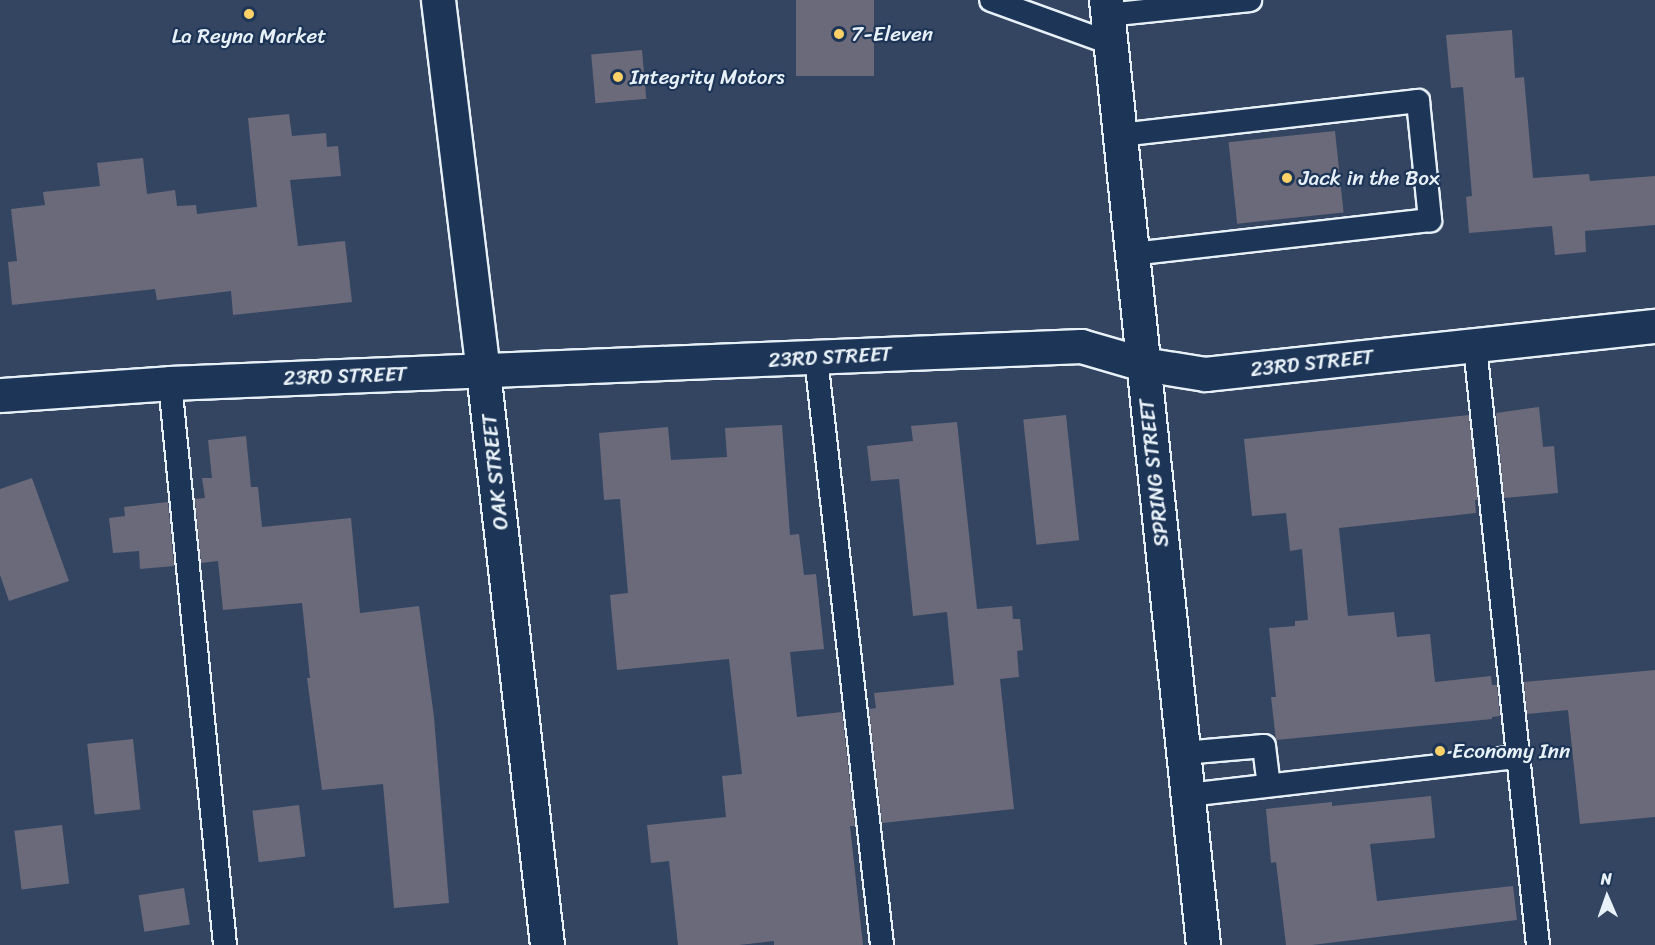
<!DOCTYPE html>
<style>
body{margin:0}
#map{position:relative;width:1655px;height:945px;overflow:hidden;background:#344562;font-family:Sriracha,sans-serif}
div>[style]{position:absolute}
.building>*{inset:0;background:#6a6a7a;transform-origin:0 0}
.roads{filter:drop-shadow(2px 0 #e8f1f8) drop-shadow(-2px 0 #e8f1f8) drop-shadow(0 2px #e8f1f8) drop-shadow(0 -2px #e8f1f8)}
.lane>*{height:22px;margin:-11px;padding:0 11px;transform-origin:11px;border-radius:11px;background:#1d3557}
.street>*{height:33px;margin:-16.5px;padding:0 16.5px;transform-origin:16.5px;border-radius:16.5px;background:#1d3557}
.secondary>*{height:33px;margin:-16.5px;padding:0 16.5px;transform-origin:16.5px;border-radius:16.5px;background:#1d3557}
.dots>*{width:16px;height:16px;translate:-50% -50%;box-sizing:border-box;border:3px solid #1d3557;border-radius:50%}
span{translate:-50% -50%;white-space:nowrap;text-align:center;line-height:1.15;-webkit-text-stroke:4.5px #1d3557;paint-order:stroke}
.poi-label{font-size:21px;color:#e8f1f8}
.left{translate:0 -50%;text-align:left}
.street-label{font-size:21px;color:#e8f1f8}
.north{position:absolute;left:1577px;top:867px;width:60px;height:60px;-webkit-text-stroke:4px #1d3557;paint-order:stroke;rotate:358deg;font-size:16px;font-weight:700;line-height:24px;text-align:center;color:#e8f1f8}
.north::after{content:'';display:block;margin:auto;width:21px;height:27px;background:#e8f1f8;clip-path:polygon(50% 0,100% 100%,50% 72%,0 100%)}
</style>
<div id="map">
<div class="building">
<div style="left:796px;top:0;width:78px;height:76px"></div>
<div style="clip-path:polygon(1512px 30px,1515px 78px,1524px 77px,1533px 178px,1589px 174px,1590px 181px,1655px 176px,1655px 225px,1585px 231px,1586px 252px,1555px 255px,1552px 226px,1469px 233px,1466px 197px,1472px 196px,1463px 87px,1451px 88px,1446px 35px)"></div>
<div style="left:642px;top:50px;width:49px;height:51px;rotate:85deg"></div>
<div style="clip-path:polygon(289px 114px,292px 136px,326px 133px,327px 147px,338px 146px,341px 176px,290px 180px,298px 246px,345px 241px,352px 302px,233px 315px,231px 291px,157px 300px,155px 289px,12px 305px,8px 262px,17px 261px,11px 209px,45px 205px,43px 192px,100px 186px,97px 163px,143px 158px,147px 194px,175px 190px,177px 206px,196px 205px,197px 214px,257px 207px,248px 118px)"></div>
<div style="left:1335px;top:131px;width:82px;height:107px;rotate:84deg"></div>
<div style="clip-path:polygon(1539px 407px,1543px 447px,1554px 446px,1558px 493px,1504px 498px,1496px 413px)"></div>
<div style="left:1066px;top:415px;width:126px;height:43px;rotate:84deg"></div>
<div style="clip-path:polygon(1469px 415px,1478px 500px,1475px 500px,1476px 513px,1339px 528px,1348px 616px,1394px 612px,1397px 637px,1430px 634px,1435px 682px,1491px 676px,1492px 685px,1497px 685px,1500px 716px,1492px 717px,1492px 719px,1276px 740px,1271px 697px,1276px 697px,1269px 628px,1295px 626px,1295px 621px,1308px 620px,1302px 549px,1290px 551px,1286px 513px,1252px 516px,1244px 439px)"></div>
<div style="clip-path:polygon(957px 422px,977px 609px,1012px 606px,1013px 619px,1020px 619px,1023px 650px,1017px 651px,1019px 677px,1000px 679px,1014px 809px,882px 823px,869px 709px,876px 708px,874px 693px,954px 685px,947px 612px,913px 616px,899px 479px,871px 481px,867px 446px,913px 441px,911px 426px)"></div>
<div style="clip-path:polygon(782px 425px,790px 535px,799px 534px,804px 575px,816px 574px,824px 649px,790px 652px,797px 717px,842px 712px,855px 826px,850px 826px,863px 945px,774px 945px,774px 941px,739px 945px,678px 945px,669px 861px,651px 863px,647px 825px,726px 817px,722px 776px,742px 774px,729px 659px,617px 670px,610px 595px,628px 593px,620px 499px,604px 500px,599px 433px,668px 427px,671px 460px,727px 457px,725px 428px)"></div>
<div style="clip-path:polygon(246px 436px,251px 487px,258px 487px,262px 527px,351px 518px,360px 613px,419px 606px,434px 717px,449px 903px,394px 908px,383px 784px,322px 790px,307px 678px,310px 678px,302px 603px,223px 610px,218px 561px,201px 563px,195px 499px,205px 498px,202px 478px,212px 478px,208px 440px)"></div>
<div style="clip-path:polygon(32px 478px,69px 581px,9px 601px,0 575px,0 489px)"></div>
<div style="clip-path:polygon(168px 502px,174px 566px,140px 569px,139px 551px,113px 553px,109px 518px,125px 516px,124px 507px)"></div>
<div style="clip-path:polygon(1655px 670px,1655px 817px,1580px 824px,1568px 710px,1527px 714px,1524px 682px)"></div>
<div style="left:133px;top:739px;width:71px;height:46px;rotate:84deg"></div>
<div style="clip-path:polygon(1431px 796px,1435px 838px,1370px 844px,1377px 901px,1513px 886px,1517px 920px,1312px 945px,1286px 945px,1276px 862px,1271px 863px,1266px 809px,1332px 802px,1332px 806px)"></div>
<div style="left:299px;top:805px;width:52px;height:47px;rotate:83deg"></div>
<div style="left:62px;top:825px;width:59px;height:48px;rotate:83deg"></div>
<div style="left:184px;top:888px;width:37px;height:46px;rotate:81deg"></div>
</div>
<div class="roads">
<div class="lane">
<div style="left:991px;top:0;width:127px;rotate:19.9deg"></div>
<div style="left:1107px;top:15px;width:144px;rotate:-6deg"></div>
<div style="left:1120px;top:135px;width:300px;rotate:-6.5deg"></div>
<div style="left:1418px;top:101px;width:120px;rotate:84.2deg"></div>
<div style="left:1430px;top:220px;width:301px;rotate:173.5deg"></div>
<div style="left:1475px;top:347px;width:601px;rotate:83.99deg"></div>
<div style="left:816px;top:358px;width:591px;rotate:83.58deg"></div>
<div style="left:170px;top:383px;width:565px;rotate:84.41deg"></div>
<div style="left:1183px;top:753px;width:81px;rotate:-4.9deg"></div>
<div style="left:1264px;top:746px;width:39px;rotate:83deg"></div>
<div style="left:1188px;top:795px;width:332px;rotate:-6.6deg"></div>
</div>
<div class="street">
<div style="left:438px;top:0;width:374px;rotate:83.1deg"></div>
<div style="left:483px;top:371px;width:578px;rotate:83.64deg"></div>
<div style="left:0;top:395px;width:170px;rotate:-4deg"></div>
<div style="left:170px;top:383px;width:912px;rotate:-2.33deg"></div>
<div style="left:1081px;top:346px;width:65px;rotate:16.2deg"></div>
<div style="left:1143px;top:364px;width:63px;rotate:9.2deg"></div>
<div style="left:1205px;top:374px;width:453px;rotate:-6.1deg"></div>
</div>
<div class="secondary">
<div style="left:1106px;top:0;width:950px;rotate:84.14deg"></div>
</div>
</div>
<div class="dots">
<div style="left:249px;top:14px;background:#ffd166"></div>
<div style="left:839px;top:34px;background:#ffd166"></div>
<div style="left:618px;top:77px;background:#ffd166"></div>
<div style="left:1287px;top:178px;background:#ffd166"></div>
<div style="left:1440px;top:751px;background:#ffd166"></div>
</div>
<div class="poi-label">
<span class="left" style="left:851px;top:34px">7-Eleven</span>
<span style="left:249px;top:36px">La Reyna Market</span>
<span class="left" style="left:630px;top:77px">Integrity Motors</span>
<span class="left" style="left:1299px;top:178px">Jack in the Box</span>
<span class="left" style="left:1452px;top:751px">Economy Inn</span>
</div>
<div class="street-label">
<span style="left:830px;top:357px;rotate:-3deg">23RD STREET</span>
<span style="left:1312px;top:363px;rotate:-6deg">23RD STREET</span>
<span style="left:345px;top:376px;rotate:-2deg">23RD STREET</span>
<span style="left:495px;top:472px;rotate:-96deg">OAK STREET</span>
<span style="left:1154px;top:473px;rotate:-96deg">SPRING STREET</span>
</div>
<div class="north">N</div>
</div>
